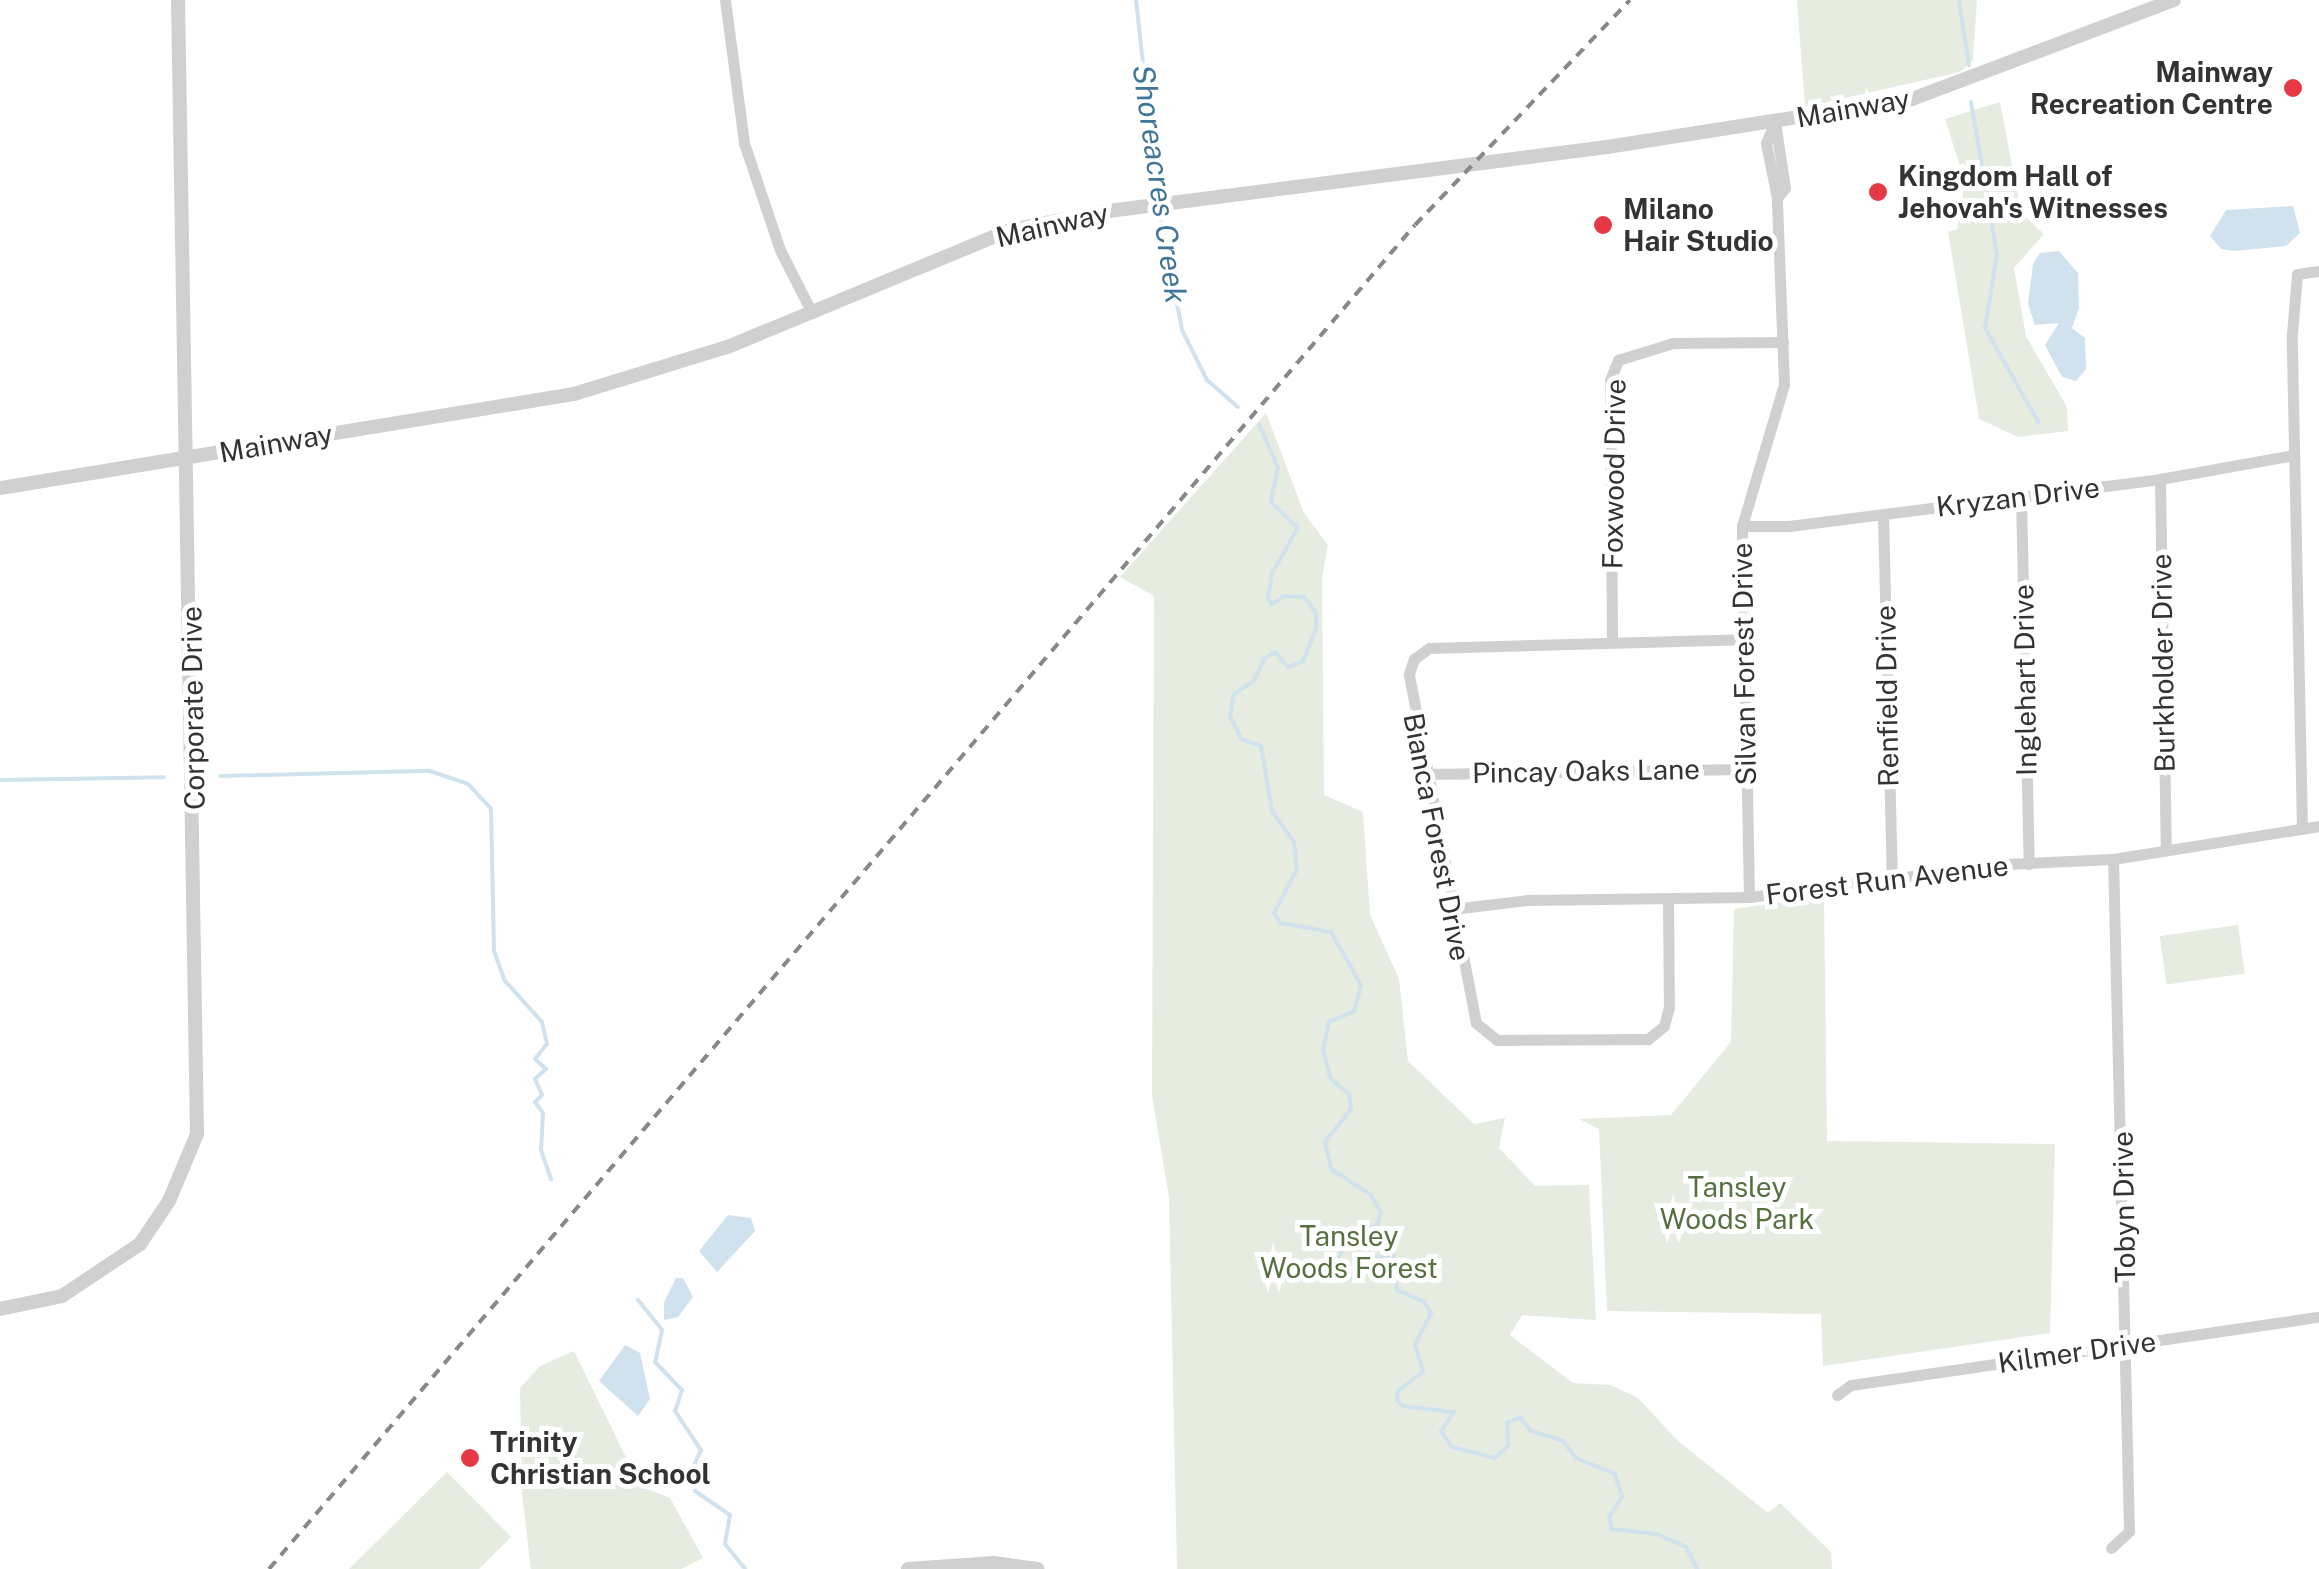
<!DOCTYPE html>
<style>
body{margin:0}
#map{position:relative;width:2319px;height:1569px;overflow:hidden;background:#fff;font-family:"Public Sans",sans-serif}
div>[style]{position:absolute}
.green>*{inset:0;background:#e6ecdf;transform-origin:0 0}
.water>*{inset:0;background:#cfe2ee}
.stream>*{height:4px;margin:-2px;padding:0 2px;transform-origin:2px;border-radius:2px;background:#cfe2ee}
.minor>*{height:11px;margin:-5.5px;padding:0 5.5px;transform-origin:5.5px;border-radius:5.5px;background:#d0d0d0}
.tertiary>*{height:14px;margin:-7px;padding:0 7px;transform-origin:7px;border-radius:7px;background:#d0d0d0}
.rail>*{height:4px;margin-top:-2px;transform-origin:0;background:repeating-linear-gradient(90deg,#888 0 10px,transparent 0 18px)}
.dots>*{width:28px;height:28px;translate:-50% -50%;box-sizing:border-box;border:5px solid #fff;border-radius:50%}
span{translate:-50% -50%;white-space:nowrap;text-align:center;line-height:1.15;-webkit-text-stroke:10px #fff;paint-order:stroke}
.poi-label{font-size:28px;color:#333;font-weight:700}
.right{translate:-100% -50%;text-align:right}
.left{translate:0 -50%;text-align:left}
.street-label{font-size:28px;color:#333}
.park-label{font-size:28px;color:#56703f}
.water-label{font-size:30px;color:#3f7597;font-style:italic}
</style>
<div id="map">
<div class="green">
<div style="clip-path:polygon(1797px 0,1977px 0,1973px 60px,1960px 72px,1805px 107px)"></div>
<div style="clip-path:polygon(2000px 102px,2021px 213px,2044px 234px,2014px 268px,2026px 336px,2067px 407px,2068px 431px,2018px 437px,1979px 419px,1948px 232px,1957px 229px,1965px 182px,1945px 119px)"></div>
<div style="clip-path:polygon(1266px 413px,1304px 513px,1328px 545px,1322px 578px,1324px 795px,1363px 812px,1370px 915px,1399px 979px,1408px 1061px,1474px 1124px,1505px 1118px,1499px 1148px,1535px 1186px,1589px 1185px,1596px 1320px,1522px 1315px,1510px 1335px,1573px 1383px,1610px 1385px,1638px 1398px,1678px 1441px,1768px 1513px,1780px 1503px,1831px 1552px,1832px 1569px,1177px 1569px,1169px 1197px,1152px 1096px,1154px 596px,1120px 577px)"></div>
<div style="clip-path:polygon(1824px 896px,1827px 1141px,2055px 1144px,2050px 1333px,1823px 1366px,1821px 1314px,1607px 1311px,1599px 1129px,1579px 1119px,1671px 1115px,1731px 1042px,1734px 909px)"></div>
<div style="left:2238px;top:925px;width:49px;height:79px;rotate:82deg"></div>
<div style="clip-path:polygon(574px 1351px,640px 1486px,670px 1498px,703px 1558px,681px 1569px,531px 1569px,522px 1494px,520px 1388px,540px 1366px)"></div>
<div style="clip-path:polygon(447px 1472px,511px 1537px,479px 1569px,349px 1569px)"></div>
</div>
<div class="water">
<div style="clip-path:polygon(2293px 206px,2300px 233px,2286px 246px,2235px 251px,2221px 249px,2210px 236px,2226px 210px)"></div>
<div style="clip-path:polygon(2059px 251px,2078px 273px,2079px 308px,2072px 328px,2085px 338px,2086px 369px,2076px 381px,2062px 377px,2045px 345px,2059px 323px,2035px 325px,2028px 304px,2033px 264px,2040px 253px)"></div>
<div style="clip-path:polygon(728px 1215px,751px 1218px,755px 1231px,717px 1272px,699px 1251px)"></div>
<div style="clip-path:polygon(676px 1278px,683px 1278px,693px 1297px,678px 1317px,664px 1320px,664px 1302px)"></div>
<div style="clip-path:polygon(625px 1345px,640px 1353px,650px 1399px,638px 1416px,599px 1381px)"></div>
</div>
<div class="stream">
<div style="left:1136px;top:0;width:201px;rotate:83.7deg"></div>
<div style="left:1959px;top:0;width:66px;rotate:81.3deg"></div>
<div style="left:1971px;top:102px;width:154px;rotate:80.3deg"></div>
<div style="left:1997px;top:254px;width:75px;rotate:99.2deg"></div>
<div style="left:1985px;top:328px;width:109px;rotate:60.4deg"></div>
<div style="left:1159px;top:210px;width:122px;rotate:79.1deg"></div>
<div style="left:1182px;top:330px;width:56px;rotate:63.4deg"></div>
<div style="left:1207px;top:380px;width:41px;rotate:41.1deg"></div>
<div style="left:1259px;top:424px;width:48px;rotate:66.6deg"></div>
<div style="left:1278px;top:468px;width:35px;rotate:102deg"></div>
<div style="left:1271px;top:502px;width:37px;rotate:44deg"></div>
<div style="left:1298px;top:528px;width:52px;rotate:120deg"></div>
<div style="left:1272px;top:573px;width:25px;rotate:99deg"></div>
<div style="left:1268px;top:598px;width:7px;rotate:56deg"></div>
<div style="left:1272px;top:604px;width:15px;rotate:-32deg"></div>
<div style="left:1285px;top:596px;width:19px;rotate:3deg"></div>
<div style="left:1304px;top:597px;width:20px;rotate:53deg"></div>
<div style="left:1316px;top:613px;width:16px;rotate:90deg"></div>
<div style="left:1316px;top:629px;width:35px;rotate:112deg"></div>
<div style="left:1303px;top:661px;width:16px;rotate:158deg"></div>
<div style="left:1288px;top:667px;width:20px;rotate:-131deg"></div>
<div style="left:1275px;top:652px;width:12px;rotate:149deg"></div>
<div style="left:1265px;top:658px;width:25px;rotate:116deg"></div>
<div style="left:1254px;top:681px;width:24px;rotate:147deg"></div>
<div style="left:1234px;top:694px;width:22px;rotate:100deg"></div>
<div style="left:1230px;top:716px;width:25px;rotate:64deg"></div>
<div style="left:1241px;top:739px;width:21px;rotate:19deg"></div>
<div style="left:1261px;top:746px;width:66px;rotate:80.4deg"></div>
<div style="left:1272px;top:811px;width:38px;rotate:55deg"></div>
<div style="left:1294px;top:842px;width:27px;rotate:84deg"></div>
<div style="left:1297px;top:869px;width:50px;rotate:117.6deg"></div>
<div style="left:1274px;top:913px;width:12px;rotate:59deg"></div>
<div style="left:1280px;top:923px;width:52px;rotate:10deg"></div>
<div style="left:1331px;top:932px;width:61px;rotate:60.5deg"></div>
<div style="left:1361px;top:985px;width:27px;rotate:105deg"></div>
<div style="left:1354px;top:1011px;width:27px;rotate:156deg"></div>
<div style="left:1329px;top:1022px;width:29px;rotate:102deg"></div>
<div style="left:1323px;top:1050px;width:30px;rotate:75deg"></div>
<div style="left:1331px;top:1079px;width:23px;rotate:40deg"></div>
<div style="left:1349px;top:1094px;width:15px;rotate:82deg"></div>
<div style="left:1351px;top:1109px;width:42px;rotate:128.2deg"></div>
<div style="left:1325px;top:1142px;width:28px;rotate:77deg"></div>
<div style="left:1331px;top:1169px;width:48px;rotate:33deg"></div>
<div style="left:1371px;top:1195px;width:21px;rotate:61deg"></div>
<div style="left:1381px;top:1213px;width:13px;rotate:108deg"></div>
<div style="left:1377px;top:1225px;width:31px;rotate:159deg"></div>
<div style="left:1348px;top:1236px;width:43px;rotate:113.6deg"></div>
<div style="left:1331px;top:1275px;width:16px;rotate:22deg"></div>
<div style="left:1346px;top:1281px;width:35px;rotate:-44deg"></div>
<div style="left:1371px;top:1257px;width:23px;rotate:-5deg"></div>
<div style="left:1394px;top:1255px;width:35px;rotate:85deg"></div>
<div style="left:1397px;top:1290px;width:30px;rotate:24deg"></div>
<div style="left:1424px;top:1302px;width:13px;rotate:58deg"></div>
<div style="left:1431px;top:1313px;width:36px;rotate:117deg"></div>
<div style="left:1415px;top:1345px;width:28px;rotate:73deg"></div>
<div style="left:1423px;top:1372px;width:31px;rotate:143deg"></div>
<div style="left:1398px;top:1391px;width:9px;rotate:96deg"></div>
<div style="left:1397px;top:1400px;width:8px;rotate:45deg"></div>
<div style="left:1403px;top:1406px;width:51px;rotate:6.7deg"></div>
<div style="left:1454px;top:1412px;width:23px;rotate:124deg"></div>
<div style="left:1441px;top:1431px;width:19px;rotate:55deg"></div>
<div style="left:1452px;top:1447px;width:44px;rotate:14.3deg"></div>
<div style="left:1495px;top:1458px;width:18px;rotate:-43deg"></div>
<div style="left:1508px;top:1446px;width:23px;rotate:-92deg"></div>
<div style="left:1507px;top:1423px;width:14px;rotate:-25deg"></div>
<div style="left:1520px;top:1417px;width:18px;rotate:52deg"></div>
<div style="left:1531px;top:1431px;width:34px;rotate:17deg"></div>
<div style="left:1563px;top:1441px;width:21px;rotate:53deg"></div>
<div style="left:1576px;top:1458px;width:42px;rotate:22.3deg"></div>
<div style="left:1615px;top:1474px;width:24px;rotate:73deg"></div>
<div style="left:1622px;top:1497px;width:24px;rotate:123deg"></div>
<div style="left:1609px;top:1517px;width:12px;rotate:76deg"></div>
<div style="left:1612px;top:1529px;width:45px;rotate:6.3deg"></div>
<div style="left:1657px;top:1534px;width:32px;rotate:24deg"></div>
<div style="left:1686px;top:1547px;width:25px;rotate:63deg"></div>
<div style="left:220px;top:776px;width:210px;rotate:-1.4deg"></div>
<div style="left:430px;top:771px;width:40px;rotate:18.9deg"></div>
<div style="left:468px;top:784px;width:34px;rotate:47deg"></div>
<div style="left:491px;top:809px;width:142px;rotate:88.8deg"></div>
<div style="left:494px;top:951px;width:32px;rotate:70deg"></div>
<div style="left:505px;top:981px;width:55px;rotate:47.9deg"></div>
<div style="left:542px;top:1022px;width:23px;rotate:77deg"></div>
<div style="left:547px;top:1044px;width:19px;rotate:129deg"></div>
<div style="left:535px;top:1059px;width:15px;rotate:42deg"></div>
<div style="left:546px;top:1069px;width:15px;rotate:138deg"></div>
<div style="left:535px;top:1079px;width:17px;rotate:66deg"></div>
<div style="left:542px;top:1095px;width:10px;rotate:135deg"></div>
<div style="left:535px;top:1102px;width:14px;rotate:54deg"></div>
<div style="left:543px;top:1113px;width:37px;rotate:93deg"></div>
<div style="left:541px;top:1150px;width:31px;rotate:71deg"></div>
<div style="left:0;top:780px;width:164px;rotate:-1deg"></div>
<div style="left:638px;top:1300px;width:38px;rotate:51deg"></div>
<div style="left:662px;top:1330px;width:33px;rotate:102deg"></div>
<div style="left:655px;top:1362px;width:39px;rotate:46deg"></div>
<div style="left:682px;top:1390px;width:22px;rotate:108deg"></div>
<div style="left:675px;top:1411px;width:47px;rotate:56.3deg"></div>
<div style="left:701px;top:1450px;width:21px;rotate:115deg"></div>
<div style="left:692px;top:1469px;width:22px;rotate:82deg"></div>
<div style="left:695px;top:1491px;width:42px;rotate:34.4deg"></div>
<div style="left:730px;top:1515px;width:29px;rotate:100deg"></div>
<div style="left:725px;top:1544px;width:32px;rotate:51deg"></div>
</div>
<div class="minor">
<div style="left:725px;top:0;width:144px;rotate:82.4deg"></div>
<div style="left:744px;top:143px;width:113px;rotate:71.4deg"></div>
<div style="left:780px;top:250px;width:71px;rotate:63.1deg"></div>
<div style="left:1775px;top:122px;width:67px;rotate:81.4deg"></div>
<div style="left:1785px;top:188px;width:13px;rotate:129deg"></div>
<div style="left:2160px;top:479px;width:369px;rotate:89.1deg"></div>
<div style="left:2021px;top:496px;width:368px;rotate:88.8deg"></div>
<div style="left:1883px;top:515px;width:363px;rotate:88.6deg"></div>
<div style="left:1742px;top:526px;width:47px"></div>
<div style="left:1789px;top:526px;width:374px;rotate:-7.2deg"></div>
<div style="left:2160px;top:479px;width:135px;rotate:-10.2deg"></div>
<div style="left:1612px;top:638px;width:258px;rotate:-90.4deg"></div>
<div style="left:1610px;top:380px;width:22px;rotate:-68deg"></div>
<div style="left:1618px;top:360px;width:58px;rotate:-17.2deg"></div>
<div style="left:1673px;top:343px;width:110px;rotate:-0.5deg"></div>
<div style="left:1425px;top:774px;width:321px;rotate:-0.9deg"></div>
<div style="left:2302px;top:829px;width:495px;rotate:-91.2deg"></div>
<div style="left:2292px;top:334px;width:60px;rotate:-85.2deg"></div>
<div style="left:2297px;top:274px;width:22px;rotate:-8deg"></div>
<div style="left:1749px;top:897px;width:371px;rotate:-91.1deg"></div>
<div style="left:1742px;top:526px;width:148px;rotate:-73.5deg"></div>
<div style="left:1784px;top:384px;width:186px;rotate:-92.2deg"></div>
<div style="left:1777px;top:198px;width:56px;rotate:-101.3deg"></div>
<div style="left:1766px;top:143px;width:23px;rotate:-67deg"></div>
<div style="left:1668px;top:901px;width:106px;rotate:89.5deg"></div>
<div style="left:1669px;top:1007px;width:20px;rotate:105deg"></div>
<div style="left:1664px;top:1026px;width:21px;rotate:141deg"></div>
<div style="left:1648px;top:1039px;width:151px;rotate:179.6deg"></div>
<div style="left:1497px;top:1040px;width:27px;rotate:-141deg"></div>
<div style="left:1476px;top:1023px;width:355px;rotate:-100.9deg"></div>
<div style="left:1409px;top:674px;width:16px;rotate:-72deg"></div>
<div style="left:1414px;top:659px;width:19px;rotate:-36deg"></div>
<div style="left:1429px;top:648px;width:314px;rotate:-1.6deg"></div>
<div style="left:1453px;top:909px;width:75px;rotate:-6.9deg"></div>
<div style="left:1527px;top:900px;width:222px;rotate:-0.8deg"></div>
<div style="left:1749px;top:897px;width:260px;rotate:-7.3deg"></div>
<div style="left:2007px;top:864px;width:106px;rotate:-2.7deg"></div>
<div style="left:2113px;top:859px;width:209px;rotate:-9.1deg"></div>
<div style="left:1837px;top:1395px;width:17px;rotate:-36deg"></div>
<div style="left:1851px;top:1385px;width:473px;rotate:-8.3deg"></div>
<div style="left:2111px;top:1548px;width:25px;rotate:-43deg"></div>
<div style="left:2129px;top:1531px;width:672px;rotate:-91.36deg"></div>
</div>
<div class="tertiary">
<div style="left:0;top:488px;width:582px;rotate:-9.3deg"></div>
<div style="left:574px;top:394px;width:163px;rotate:-17.1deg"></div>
<div style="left:730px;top:346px;width:303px;rotate:-22.5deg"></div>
<div style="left:1010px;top:230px;width:93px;rotate:-11.2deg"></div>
<div style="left:1101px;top:212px;width:510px;rotate:-7.32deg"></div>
<div style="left:1607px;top:147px;width:309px;rotate:-8.9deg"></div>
<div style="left:1912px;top:99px;width:280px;rotate:-20.7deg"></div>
<div style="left:0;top:1309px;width:63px;rotate:-11.8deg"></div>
<div style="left:62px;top:1296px;width:94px;rotate:-33.7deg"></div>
<div style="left:140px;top:1244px;width:52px;rotate:-56deg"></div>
<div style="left:169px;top:1201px;width:73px;rotate:-67.3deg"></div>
<div style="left:197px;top:1134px;width:1134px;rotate:-90.96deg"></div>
<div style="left:908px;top:1569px;width:86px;rotate:-4deg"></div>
<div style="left:994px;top:1563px;width:44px;rotate:7.8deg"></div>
</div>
<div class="rail">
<div style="left:269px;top:1569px;width:1766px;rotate:-49.55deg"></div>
<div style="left:1415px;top:225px;width:311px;rotate:-46.3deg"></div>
</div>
<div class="dots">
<div style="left:2293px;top:88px;background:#e63946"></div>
<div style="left:1878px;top:192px;background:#e63946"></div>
<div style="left:1603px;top:225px;background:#e63946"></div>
<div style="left:470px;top:1458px;background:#e63946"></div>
</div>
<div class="poi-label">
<span class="right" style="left:2273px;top:88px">Mainway<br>Recreation Centre</span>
<span class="left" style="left:1898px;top:192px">Kingdom Hall of<br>Jehovah's Witnesses</span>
<span class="left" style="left:1623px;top:225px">Milano<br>Hair Studio</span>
<span class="left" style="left:490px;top:1458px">Trinity<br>Christian School</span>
</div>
<div class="street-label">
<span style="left:1853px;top:108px;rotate:-10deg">Mainway</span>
<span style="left:1052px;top:225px;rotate:-13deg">Mainway</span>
<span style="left:276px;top:443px;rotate:-10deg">Mainway</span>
<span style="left:1614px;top:474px;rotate:-89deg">Foxwood Drive</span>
<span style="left:2018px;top:497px;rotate:-7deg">Kryzan Drive</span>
<span style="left:2163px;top:663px;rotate:-91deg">Burkholder Drive</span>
<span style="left:1744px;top:664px;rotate:-91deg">Silvan Forest Drive</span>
<span style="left:2025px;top:680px;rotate:-91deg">Inglehart Drive</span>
<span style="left:1887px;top:696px;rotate:-91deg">Renfield Drive</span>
<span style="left:193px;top:708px;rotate:-91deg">Corporate Drive</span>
<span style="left:1586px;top:771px;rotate:-1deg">Pincay Oaks Lane</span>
<span style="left:1437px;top:837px;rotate:79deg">Bianca Forest Drive</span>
<span style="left:1887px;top:880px;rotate:-7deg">Forest Run Avenue</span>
<span style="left:2124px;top:1207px;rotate:-91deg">Tobyn Drive</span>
<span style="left:2077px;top:1352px;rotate:-8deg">Kilmer Drive</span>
</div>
<div class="park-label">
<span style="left:1737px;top:1203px">Tansley<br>Woods Park</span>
<span style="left:1349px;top:1252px">Tansley<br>Woods Forest</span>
</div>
<div class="water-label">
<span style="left:1160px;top:184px;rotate:82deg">Shoreacres Creek</span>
</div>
</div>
